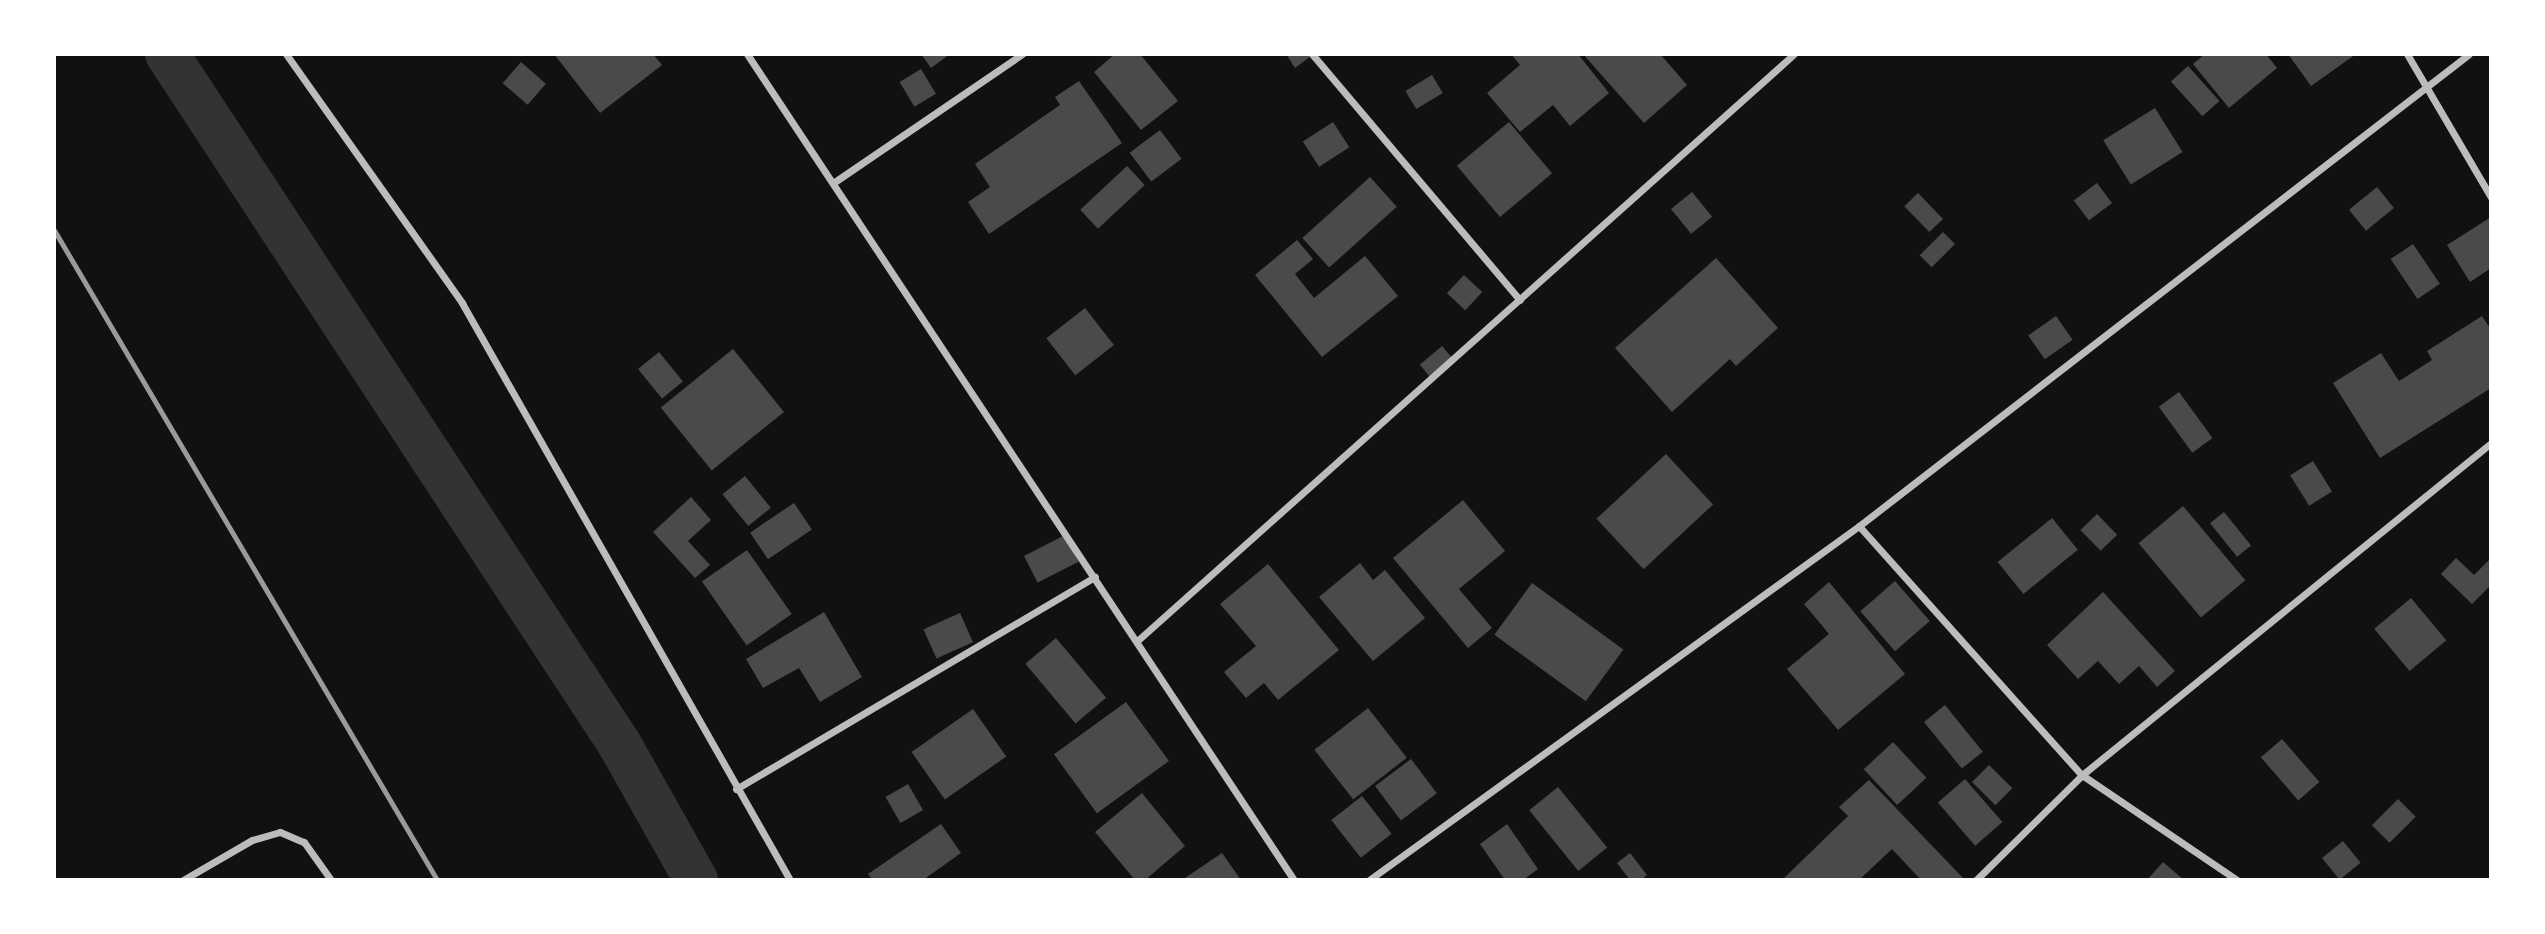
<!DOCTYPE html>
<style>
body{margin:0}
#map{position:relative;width:2545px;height:934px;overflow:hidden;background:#111;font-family:"Fira Sans Condensed",sans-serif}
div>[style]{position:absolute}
.canal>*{height:44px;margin:-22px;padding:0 22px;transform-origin:22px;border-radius:22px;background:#333}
.building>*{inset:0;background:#4a4a4a;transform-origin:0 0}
.minor>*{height:7px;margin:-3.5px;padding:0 3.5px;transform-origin:3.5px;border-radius:3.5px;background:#bcbcbc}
.rail>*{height:5px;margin:-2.5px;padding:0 2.5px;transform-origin:2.5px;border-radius:2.5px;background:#9a9a9a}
span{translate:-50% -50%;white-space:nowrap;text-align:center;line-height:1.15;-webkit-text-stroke:7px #fff;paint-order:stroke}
.frame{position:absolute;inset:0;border:56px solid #fff;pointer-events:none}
</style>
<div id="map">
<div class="canal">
<div style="left:167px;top:54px;width:826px;rotate:56.75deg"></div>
<div style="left:620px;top:745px;width:155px;rotate:60.6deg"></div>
</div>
<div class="building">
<div style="clip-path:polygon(554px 54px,653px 54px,662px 65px,600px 113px)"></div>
<div style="clip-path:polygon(921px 54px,950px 54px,931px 68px)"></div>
<div style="clip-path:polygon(1115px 54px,1140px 54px,1178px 101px,1141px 130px,1094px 72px)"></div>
<div style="clip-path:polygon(1286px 54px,1310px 54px,1311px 56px,1295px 68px)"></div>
<div style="clip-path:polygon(1511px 54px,1578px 54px,1609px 93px,1570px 126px,1553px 105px,1520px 132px,1487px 93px,1520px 65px)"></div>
<div style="clip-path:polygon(1583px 54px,1660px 54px,1687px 85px,1644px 123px)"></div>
<div style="clip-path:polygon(2205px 54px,2266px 54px,2277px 68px,2229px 108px,2193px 64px)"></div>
<div style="clip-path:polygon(2288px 54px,2356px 54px,2311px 86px)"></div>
<div style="left:521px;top:62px;width:33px;height:28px;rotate:41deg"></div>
<div style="left:2188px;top:66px;width:47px;height:23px;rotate:48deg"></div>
<div style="left:921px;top:69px;width:29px;height:25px;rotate:59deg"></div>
<div style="left:1432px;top:75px;width:21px;height:31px;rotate:59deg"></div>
<div style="clip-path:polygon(1079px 81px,1122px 143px,989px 234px,968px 202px,990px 187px,975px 164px,1060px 105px,1055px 97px)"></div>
<div style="left:2155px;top:108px;width:52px;height:61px;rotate:58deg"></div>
<div style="left:1333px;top:122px;width:30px;height:36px;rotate:57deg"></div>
<div style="left:1509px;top:122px;width:67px;height:68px;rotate:50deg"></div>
<div style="left:1160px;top:130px;width:36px;height:38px;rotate:53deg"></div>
<div style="left:1127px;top:166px;width:26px;height:64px;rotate:47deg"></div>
<div style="left:1370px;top:177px;width:40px;height:91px;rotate:48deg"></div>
<div style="left:2097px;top:183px;width:25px;height:29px;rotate:53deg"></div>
<div style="left:2377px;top:187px;width:27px;height:36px;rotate:51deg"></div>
<div style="left:1692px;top:192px;width:32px;height:27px;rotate:51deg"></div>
<div style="left:1918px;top:193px;width:36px;height:19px;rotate:46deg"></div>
<div style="clip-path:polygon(2491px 217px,2491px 268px,2470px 282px,2447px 245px)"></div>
<div style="left:1943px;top:232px;width:17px;height:33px;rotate:45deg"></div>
<div style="clip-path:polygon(1297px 240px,1313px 259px,1295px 274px,1314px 298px,1365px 256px,1398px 296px,1322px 357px,1255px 275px)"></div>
<div style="left:2413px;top:244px;width:48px;height:27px;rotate:56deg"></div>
<div style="clip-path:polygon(1716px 258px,1778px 328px,1736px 366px,1730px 359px,1672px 412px,1615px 348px)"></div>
<div style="left:1464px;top:275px;width:25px;height:25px;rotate:43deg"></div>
<div style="left:1085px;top:308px;width:47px;height:49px;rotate:52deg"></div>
<div style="left:2056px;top:316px;width:29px;height:34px;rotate:55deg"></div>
<div style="clip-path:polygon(2482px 316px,2491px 330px,2491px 388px,2380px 458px,2333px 383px,2381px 353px,2399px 381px,2432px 360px,2427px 351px)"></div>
<div style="left:1442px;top:346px;width:17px;height:29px;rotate:50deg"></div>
<div style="left:733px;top:349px;width:81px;height:93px;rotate:51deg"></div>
<div style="left:659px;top:352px;width:38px;height:27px;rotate:51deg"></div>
<div style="left:2179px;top:392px;width:57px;height:25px;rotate:54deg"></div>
<div style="left:1666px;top:454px;width:69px;height:95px;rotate:47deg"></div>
<div style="left:2313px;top:461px;width:36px;height:27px;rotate:58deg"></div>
<div style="left:745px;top:476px;width:41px;height:29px;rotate:51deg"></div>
<div style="clip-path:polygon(691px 497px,711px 520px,688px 541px,710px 565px,695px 578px,653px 532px)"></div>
<div style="clip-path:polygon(1463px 500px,1505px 551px,1459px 589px,1492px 628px,1468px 648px,1393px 558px)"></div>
<div style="left:794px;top:503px;width:32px;height:53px;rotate:56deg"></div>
<div style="left:2183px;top:506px;width:97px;height:58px;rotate:50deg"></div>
<div style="left:2224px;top:512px;width:43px;height:18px;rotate:51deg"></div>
<div style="left:2097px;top:514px;width:29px;height:23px;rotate:46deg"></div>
<div style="left:2052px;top:518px;width:41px;height:70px;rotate:51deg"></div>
<div style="left:1065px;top:535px;width:30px;height:46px;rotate:63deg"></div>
<div style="left:747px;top:550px;width:78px;height:55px;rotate:55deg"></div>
<div style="clip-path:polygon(2456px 558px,2474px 575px,2491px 558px,2491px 585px,2472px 604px,2441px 574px)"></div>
<div style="clip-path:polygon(1360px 563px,1373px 580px,1385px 570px,1425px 618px,1373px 661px,1319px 597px)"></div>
<div style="clip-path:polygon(1268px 564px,1339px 650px,1278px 700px,1264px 683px,1246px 698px,1224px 672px,1256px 646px,1220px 604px)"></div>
<div style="left:1895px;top:581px;width:53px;height:46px;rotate:49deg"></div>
<div style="clip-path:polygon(1829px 582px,1905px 674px,1838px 730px,1787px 669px,1829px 634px,1804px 604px)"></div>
<div style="left:1532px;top:583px;width:113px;height:64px;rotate:36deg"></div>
<div style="clip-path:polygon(2103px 592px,2175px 671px,2157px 687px,2139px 666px,2119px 684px,2098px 661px,2078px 679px,2047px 645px)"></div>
<div style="left:2411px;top:598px;width:55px;height:48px;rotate:50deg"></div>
<div style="clip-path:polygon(824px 612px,862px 677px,820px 702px,799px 668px,763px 688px,746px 659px)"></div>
<div style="left:960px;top:613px;width:32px;height:40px;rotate:66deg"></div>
<div style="left:1056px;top:638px;width:78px;height:40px;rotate:50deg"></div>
<div style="left:1126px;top:702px;width:73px;height:89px;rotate:54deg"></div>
<div style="left:1945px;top:705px;width:60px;height:27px;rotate:51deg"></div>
<div style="left:1368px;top:708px;width:63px;height:68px;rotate:52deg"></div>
<div style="left:973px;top:709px;width:58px;height:75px;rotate:55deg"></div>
<div style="left:2282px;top:739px;width:57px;height:28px;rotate:49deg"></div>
<div style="left:1893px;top:742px;width:49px;height:40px;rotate:47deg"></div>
<div style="left:1411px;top:759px;width:43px;height:45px;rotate:53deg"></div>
<div style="left:1989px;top:765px;width:33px;height:24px;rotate:45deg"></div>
<div style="left:1965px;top:779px;width:57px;height:36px;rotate:49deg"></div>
<div style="clip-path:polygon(1869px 780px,1963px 878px,1961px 880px,1921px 880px,1892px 849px,1859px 880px,1782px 880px,1848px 816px,1839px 807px)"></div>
<div style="left:908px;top:784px;width:30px;height:26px;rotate:60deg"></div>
<div style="left:1558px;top:787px;width:78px;height:37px;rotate:51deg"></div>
<div style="clip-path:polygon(1142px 793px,1185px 846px,1145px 880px,1135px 880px,1095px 832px)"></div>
<div style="left:1362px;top:796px;width:48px;height:39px;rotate:52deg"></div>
<div style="left:2398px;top:799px;width:25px;height:37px;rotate:45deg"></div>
<div style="clip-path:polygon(941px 824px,961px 853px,923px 880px,872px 880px,868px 874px)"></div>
<div style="clip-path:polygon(1507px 824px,1538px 869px,1523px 880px,1505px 880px,1480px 844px)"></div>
<div style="left:2343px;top:841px;width:28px;height:27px;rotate:51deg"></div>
<div style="clip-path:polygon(1222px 853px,1241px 880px,1182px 880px)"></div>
<div style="clip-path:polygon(1630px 853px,1647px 875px,1641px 880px,1630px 880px,1617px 863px)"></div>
<div style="clip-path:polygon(2163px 862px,2184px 880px,2147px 880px)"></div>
</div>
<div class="minor">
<div style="left:286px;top:54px;width:305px;rotate:54.7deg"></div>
<div style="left:462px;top:303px;width:664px;rotate:60.38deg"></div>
<div style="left:747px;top:54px;width:991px;rotate:56.49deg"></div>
<div style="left:1312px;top:54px;width:322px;rotate:49.8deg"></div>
<div style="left:2407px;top:54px;width:166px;rotate:59.6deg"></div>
<div style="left:833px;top:183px;width:229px;rotate:-34.3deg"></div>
<div style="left:1859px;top:526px;width:334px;rotate:48.2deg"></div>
<div style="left:2082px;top:775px;width:187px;rotate:34.1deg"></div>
<div style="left:1137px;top:641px;width:881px;rotate:-41.78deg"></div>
<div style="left:736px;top:789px;width:417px;rotate:-30.6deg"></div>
<div style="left:183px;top:880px;width:80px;rotate:-30.1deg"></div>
<div style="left:252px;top:840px;width:29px;rotate:-16deg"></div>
<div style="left:280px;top:832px;width:26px;rotate:23deg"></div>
<div style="left:304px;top:842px;width:47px;rotate:54.6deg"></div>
<div style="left:1369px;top:880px;width:604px;rotate:-35.85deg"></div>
<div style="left:1859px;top:526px;width:771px;rotate:-37.73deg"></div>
<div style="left:1976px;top:880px;width:149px;rotate:-44.7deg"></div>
<div style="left:2082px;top:775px;width:527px;rotate:-39.07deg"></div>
</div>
<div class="rail">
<div style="left:54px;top:230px;width:754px;rotate:59.49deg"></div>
</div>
<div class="frame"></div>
</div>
